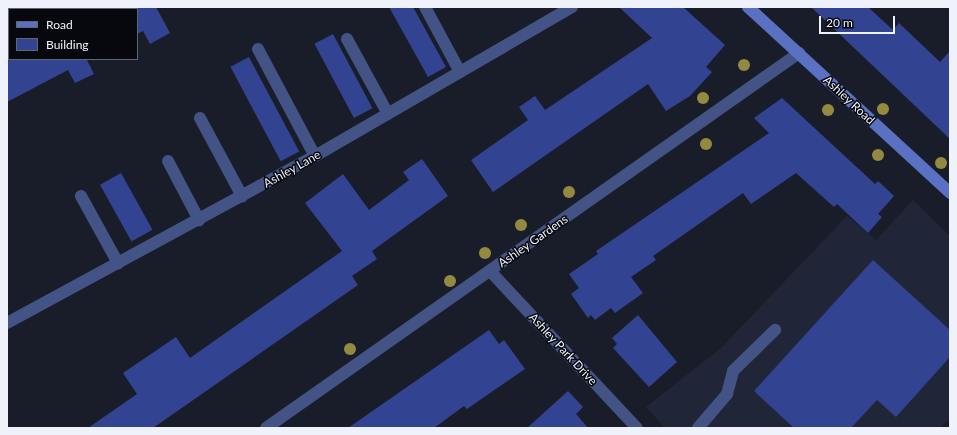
<!DOCTYPE html>
<style>
body{margin:0}
#map{position:relative;width:957px;height:435px;overflow:hidden;background:#191d29;font-family:Lato,sans-serif}
div>[style]{position:absolute}
.built>*{inset:0;background:#202638}
.building>*{inset:0;background:#324391;transform-origin:0 0}
.lane>*{height:12px;margin:-6px;padding:0 6px;transform-origin:6px;border-radius:6px;background:#445386}
.street>*{height:12px;margin:-6px;padding:0 6px;transform-origin:6px;border-radius:6px;background:#445386}
.secondary>*{height:12px;margin:-6px;padding:0 6px;transform-origin:6px;border-radius:6px;background:#5a70c2}
.trees>*{width:12px;height:12px;margin:-6px;border-radius:50%;background:#948940}
span{translate:-50% -50%;white-space:nowrap;text-align:center;line-height:1.15;-webkit-text-stroke:3px #06080d;paint-order:stroke}
.street-label{font-size:12px;color:#eff2fb}
.frame{position:absolute;inset:0;border:8px solid #eff2fb;pointer-events:none}
.legend{position:absolute;left:8px;top:8px;width:130px;height:52px;box-sizing:border-box;background:#06080d;border:1px solid #63666c;margin:0;padding:5px 7px;list-style:none;font-size:12px;color:#eff2fb}
.legend li{display:flex;align-items:center;gap:8px;height:20px}
.legend b{width:20px;border:1px solid #63666c}
.scale{position:absolute;left:819px;top:16px;width:76px;height:18px;box-sizing:border-box;border:2px solid #eff2fb;border-top:0;padding-left:5px;font-size:12px;line-height:14px;white-space:nowrap;color:#eff2fb;-webkit-text-stroke:3px #06080d;paint-order:stroke}
</style>
<div id="map">
<div class="built">
<div style="clip-path:polygon(913px 200px,950px 236px,950px 418px,942px 426px,944px 428px,665px 428px,646px 407px,721px 348px,847px 216px,876px 240px)"></div>
</div>
<div class="building">
<div style="clip-path:polygon(137px 7px,156px 7px,170px 33px,150px 44px,143px 31px,137px 34px)"></div>
<div style="clip-path:polygon(389px 7px,413px 7px,446px 67px,428px 77px)"></div>
<div style="clip-path:polygon(619px 7px,683px 7px,725px 45px,706px 67px,712px 72px,690px 96px,666px 111px,648px 84px,493px 192px,471px 160px,528px 120px,519px 107px,535px 96px,545px 110px,652px 38px)"></div>
<div style="clip-path:polygon(811px 7px,868px 7px,893px 30px,899px 23px,940px 62px,950px 51px,950px 139px)"></div>
<div style="left:333px;top:34px;width:84px;height:21px;rotate:62deg"></div>
<div style="left:249px;top:57px;width:107px;height:21px;rotate:62deg"></div>
<div style="clip-path:polygon(7px 59px,89px 59px,87px 60px,94px 74px,75px 83px,68px 70px,7px 102px)"></div>
<div style="clip-path:polygon(782px 98px,875px 184px,878px 181px,894px 196px,878px 214px,882px 217px,868px 233px,837px 204px,834px 207px,796px 173px,751px 204px,743px 193px,653px 256px,656px 260px,631px 277px,643px 293px,615px 313px,611px 308px,595px 320px,591px 315px,588px 318px,571px 294px,579px 288px,569px 274px,598px 254px,596px 251px,769px 133px,754px 118px)"></div>
<div style="clip-path:polygon(422px 159px,448px 196px,372px 251px,377px 259px,352px 276px,358px 285px,153px 428px,88px 428px,137px 394px,123px 373px,176px 337px,190px 358px,342px 251px,305px 203px,343px 174px,369px 210px,409px 180px,403px 172px)"></div>
<div style="left:121px;top:173px;width:65px;height:24px;rotate:61deg"></div>
<div style="clip-path:polygon(873px 260px,950px 330px,950px 357px,896px 417px,877px 400px,851px 428px,794px 428px,754px 391px)"></div>
<div style="clip-path:polygon(638px 315px,677px 362px,649px 387px,613px 348px,617px 344px,612px 338px)"></div>
<div style="clip-path:polygon(489px 330px,499px 344px,504px 340px,525px 369px,467px 409px,464px 406px,434px 428px,348px 428px)"></div>
<div style="clip-path:polygon(568px 391px,583px 407px,576px 414px,588px 428px,527px 428px)"></div>
</div>
<div class="lane">
<div style="left:425px;top:7px;width:74px;rotate:61.7deg"></div>
<div style="left:347px;top:39px;width:85px;rotate:61.3deg"></div>
<div style="left:258px;top:49px;width:121px;rotate:62deg"></div>
<div style="left:200px;top:118px;width:89px;rotate:61.7deg"></div>
<div style="left:168px;top:161px;width:67px;rotate:62.3deg"></div>
<div style="left:81px;top:196px;width:77px;rotate:61.1deg"></div>
<div style="left:7px;top:323px;width:350px;rotate:-28.5deg"></div>
<div style="left:315px;top:156px;width:297px;rotate:-30.1deg"></div>
<div style="left:698px;top:428px;width:45px;rotate:-49.5deg"></div>
<div style="left:727px;top:394px;width:24px;rotate:-75deg"></div>
<div style="left:733px;top:371px;width:59px;rotate:-44.3deg"></div>
</div>
<div class="street">
<div style="left:490px;top:271px;width:215px;rotate:46.9deg"></div>
<div style="left:266px;top:428px;width:652px;rotate:-35.13deg"></div>
</div>
<div class="secondary">
<div style="left:748px;top:7px;width:275px;rotate:42.6deg"></div>
<div style="left:16px;top:9px;width:4px;rotate:-27deg"></div>
</div>
<div class="trees">
<div style="left:744px;top:65px"></div>
<div style="left:703px;top:98px"></div>
<div style="left:883px;top:109px"></div>
<div style="left:828px;top:110px"></div>
<div style="left:706px;top:144px"></div>
<div style="left:878px;top:155px"></div>
<div style="left:941px;top:163px"></div>
<div style="left:569px;top:192px"></div>
<div style="left:521px;top:225px"></div>
<div style="left:485px;top:253px"></div>
<div style="left:450px;top:281px"></div>
<div style="left:350px;top:349px"></div>
</div>
<div class="street-label">
<span style="left:849px;top:100px;rotate:43deg">Ashley Road</span>
<span style="left:292px;top:169px;rotate:-29deg">Ashley Lane</span>
<span style="left:533px;top:241px;rotate:-35deg">Ashley Gardens</span>
<span style="left:563px;top:349px;rotate:47deg">Ashley Park Drive</span>
</div>
<div class="frame"></div>
<ul class="legend">
<li><b style="height:5px;background:#5a70c2"></b>Road</li>
<li><b style="height:11px;background:#324391"></b>Building</li>
</ul>
<div class="scale">20 m</div>
</div>
